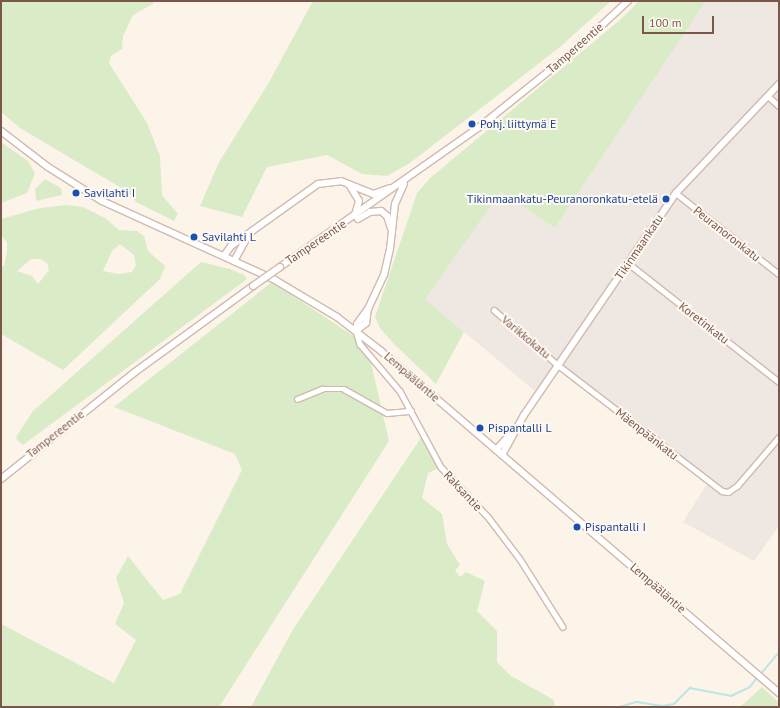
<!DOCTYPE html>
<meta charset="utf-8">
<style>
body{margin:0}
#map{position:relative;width:780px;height:708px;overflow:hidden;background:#fdf4e9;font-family:"PT Sans",sans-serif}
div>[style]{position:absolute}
.industrial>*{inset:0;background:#eee7e2}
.green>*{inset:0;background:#d9ecc7}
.stream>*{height:1.5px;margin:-0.75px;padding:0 0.75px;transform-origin:0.75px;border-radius:0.75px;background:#bde5e8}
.roads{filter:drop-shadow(1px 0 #d0baae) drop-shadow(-1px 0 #d0baae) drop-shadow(0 1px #d0baae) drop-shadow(0 -1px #d0baae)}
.street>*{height:4.5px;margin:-2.25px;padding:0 2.25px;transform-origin:2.25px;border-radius:2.25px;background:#fff}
.secondary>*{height:6px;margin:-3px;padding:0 3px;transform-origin:3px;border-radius:3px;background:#fff}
.bridges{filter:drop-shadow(1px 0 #d6bcae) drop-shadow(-1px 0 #d6bcae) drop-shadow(0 1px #d6bcae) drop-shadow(0 -1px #d6bcae)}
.secondary-bridge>*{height:6px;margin:-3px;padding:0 3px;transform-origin:3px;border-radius:3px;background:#fff}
.dots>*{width:11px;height:11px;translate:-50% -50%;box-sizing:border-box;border:2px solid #fff8f1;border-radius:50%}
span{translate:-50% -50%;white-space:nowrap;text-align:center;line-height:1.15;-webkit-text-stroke:4px #fff8f1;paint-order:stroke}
.street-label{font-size:12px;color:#79584b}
.transit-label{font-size:12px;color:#164399}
.left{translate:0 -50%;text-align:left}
.right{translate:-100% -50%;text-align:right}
.frame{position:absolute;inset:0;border:2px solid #79584b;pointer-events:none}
.scale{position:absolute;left:642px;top:16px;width:72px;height:18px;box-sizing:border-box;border:2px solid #79584b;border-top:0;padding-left:5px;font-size:12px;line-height:14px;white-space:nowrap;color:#79584b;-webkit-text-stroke:3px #fff8f1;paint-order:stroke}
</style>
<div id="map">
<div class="industrial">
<div style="clip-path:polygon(706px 1px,779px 1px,779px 526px,754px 561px,683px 522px,707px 484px,554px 367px,536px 392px,425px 299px,501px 192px,555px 228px)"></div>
</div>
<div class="green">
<div style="clip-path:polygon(1px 1px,154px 1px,153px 4px,133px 15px,123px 36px,122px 49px,111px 56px,109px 63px,147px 123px,160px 156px,162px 195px,178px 214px,174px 221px,136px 202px,128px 192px,20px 128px,1px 112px)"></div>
<div style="clip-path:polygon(313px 1px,611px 1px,560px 47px,410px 163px,387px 176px,362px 174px,327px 155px,267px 167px,242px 217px,200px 206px,219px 162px,268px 84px)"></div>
<div style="clip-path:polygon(639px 1px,706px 1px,555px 228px,501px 192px,425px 299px,464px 332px,436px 384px,392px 342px,380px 328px,375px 317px,417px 193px,430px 178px,620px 20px)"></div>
<div style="clip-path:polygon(1px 142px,28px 161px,35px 173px,27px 193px,1px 203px)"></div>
<div style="clip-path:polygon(45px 179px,61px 188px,62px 195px,36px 201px,35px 189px)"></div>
<div style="clip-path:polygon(evenodd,66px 205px,83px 207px,105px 218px,119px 230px,137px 231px,144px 236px,148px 251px,165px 266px,160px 279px,63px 370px,1px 334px,1px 266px,4px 266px,7px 252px,7px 242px,1px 236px,1px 219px,40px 208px,66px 205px,120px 244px,134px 255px,136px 265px,132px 272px,119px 274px,103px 271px,112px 251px,120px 244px,66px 205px,31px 259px,40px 259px,47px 263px,49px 270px,38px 284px,32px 276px,17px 271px,31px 259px)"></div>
<div style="clip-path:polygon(201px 262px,230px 269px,244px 275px,247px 279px,23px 445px,18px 441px,16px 437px,33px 411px)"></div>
<div style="clip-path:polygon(272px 282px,367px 345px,389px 441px,219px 707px,1px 707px,1px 624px,114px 683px,136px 640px,115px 624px,124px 603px,116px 578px,128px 556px,163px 600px,180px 594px,242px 470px,235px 454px,114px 407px)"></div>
<div style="clip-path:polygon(424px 433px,441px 467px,428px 473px,422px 498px,442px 514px,447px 544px,460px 565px,455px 570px,460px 577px,466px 572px,485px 581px,477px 611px,497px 631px,497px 662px,511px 676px,554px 700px,555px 707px,251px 707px,292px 631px)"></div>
<div style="clip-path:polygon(762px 687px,779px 703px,779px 707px,740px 707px)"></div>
</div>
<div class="stream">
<div style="left:760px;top:675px;width:30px;rotate:-50deg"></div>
<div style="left:619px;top:707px;width:19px;rotate:-16deg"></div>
<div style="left:637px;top:702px;width:25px;rotate:9deg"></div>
<div style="left:662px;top:706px;width:12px;rotate:-9deg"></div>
<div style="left:674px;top:704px;width:23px;rotate:-45deg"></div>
<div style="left:690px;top:688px;width:42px;rotate:11deg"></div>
<div style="left:731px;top:696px;width:21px;rotate:-25deg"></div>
<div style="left:750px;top:687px;width:11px;rotate:-52deg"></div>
</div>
<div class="roads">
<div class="street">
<div style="left:768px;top:96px;width:15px;rotate:42deg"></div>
<div style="left:676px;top:193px;width:131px;rotate:38.2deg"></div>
<div style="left:628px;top:263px;width:192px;rotate:38.2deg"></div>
<div style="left:494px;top:310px;width:84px;rotate:40.7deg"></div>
<div style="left:558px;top:365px;width:207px;rotate:37.5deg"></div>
<div style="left:722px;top:491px;width:6px;rotate:9deg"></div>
<div style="left:728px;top:492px;width:11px;rotate:-34deg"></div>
<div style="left:737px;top:486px;width:65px;rotate:-49.4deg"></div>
<div style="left:356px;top:331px;width:14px;rotate:73deg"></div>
<div style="left:360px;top:344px;width:62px;rotate:49.6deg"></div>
<div style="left:400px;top:391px;width:86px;rotate:61.7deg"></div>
<div style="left:441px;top:467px;width:70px;rotate:46.7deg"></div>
<div style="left:489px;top:518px;width:51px;rotate:52.9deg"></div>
<div style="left:520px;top:559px;width:80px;rotate:57.7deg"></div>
<div style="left:297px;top:399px;width:27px;rotate:-22deg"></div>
<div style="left:322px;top:389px;width:22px"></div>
<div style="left:344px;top:389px;width:49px;rotate:29.2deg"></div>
<div style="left:387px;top:413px;width:24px;rotate:-5deg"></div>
</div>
<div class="secondary">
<div style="left:1px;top:131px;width:59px;rotate:37.5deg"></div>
<div style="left:48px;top:167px;width:64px;rotate:32.2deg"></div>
<div style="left:102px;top:201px;width:190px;rotate:24.5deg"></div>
<div style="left:275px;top:280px;width:72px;rotate:30.8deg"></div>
<div style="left:337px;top:317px;width:56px;rotate:37.7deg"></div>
<div style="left:381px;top:351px;width:525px;rotate:40.67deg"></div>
<div style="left:350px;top:186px;width:17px;rotate:59deg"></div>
<div style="left:359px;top:201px;width:15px;rotate:106deg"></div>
<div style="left:358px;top:219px;width:14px;rotate:-30deg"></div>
<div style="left:370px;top:212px;width:11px;rotate:-5deg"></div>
<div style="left:381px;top:211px;width:8px;rotate:40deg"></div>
<div style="left:387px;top:216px;width:13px;rotate:72deg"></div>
<div style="left:224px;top:256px;width:12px;rotate:-55deg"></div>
<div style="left:231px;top:246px;width:107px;rotate:-35.5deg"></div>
<div style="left:318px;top:184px;width:23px;rotate:-7deg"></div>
<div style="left:341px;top:181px;width:35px;rotate:22deg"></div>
<div style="left:373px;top:194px;width:18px;rotate:-19deg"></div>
<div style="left:234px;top:261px;width:26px;rotate:-61deg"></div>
<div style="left:280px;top:267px;width:242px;rotate:-35.1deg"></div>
<div style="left:478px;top:128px;width:124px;rotate:-38.8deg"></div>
<div style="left:575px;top:50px;width:72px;rotate:-42.8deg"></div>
<div style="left:356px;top:331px;width:13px;rotate:-39deg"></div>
<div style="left:366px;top:323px;width:14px;rotate:-82deg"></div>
<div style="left:368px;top:309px;width:38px;rotate:-65deg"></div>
<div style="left:384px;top:275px;width:27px;rotate:-77deg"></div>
<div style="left:390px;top:249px;width:45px;rotate:-83.7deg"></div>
<div style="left:395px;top:204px;width:22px;rotate:-66deg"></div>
<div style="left:356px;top:331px;width:7px;rotate:-82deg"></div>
<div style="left:357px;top:324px;width:19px;rotate:-54deg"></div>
<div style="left:496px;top:450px;width:27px;rotate:-48deg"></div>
<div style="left:502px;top:455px;width:46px;rotate:-61.2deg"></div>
<div style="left:524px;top:415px;width:269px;rotate:-55.6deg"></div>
<div style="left:676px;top:193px;width:150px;rotate:-46.6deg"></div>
<div style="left:1px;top:479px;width:171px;rotate:-38.6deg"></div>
<div style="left:135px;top:372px;width:146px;rotate:-36.1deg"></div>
</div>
</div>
<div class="bridges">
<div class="secondary-bridge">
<div style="left:253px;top:286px;width:33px;rotate:-35deg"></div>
</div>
</div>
<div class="dots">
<div style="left:472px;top:124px;background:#1a4fb4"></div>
<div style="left:76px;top:193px;background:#1a4fb4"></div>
<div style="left:666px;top:199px;background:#1a4fb4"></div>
<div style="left:194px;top:237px;background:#1a4fb4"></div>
<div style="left:480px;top:428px;background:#1a4fb4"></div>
<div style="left:577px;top:527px;background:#1a4fb4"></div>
</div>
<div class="street-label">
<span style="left:575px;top:48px;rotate:-41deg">Tampereentie</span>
<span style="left:727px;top:234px;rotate:38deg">Peuranoronkatu</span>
<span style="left:316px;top:242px;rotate:-34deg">Tampereentie</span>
<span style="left:639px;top:247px;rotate:-56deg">Tikinmaankatu</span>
<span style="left:704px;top:323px;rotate:38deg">Koretinkatu</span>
<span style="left:526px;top:337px;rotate:40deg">Varikkokatu</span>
<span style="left:412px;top:377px;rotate:41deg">Lempääläntie</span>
<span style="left:55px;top:434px;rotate:-38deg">Tampereentie</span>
<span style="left:647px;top:434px;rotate:38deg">Mäenpäänkatu</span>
<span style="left:463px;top:491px;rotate:47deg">Raksantie</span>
<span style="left:658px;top:588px;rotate:41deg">Lempääläntie</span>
</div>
<div class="transit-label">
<span class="left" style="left:480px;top:124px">Pohj. liittymä E</span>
<span class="left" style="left:84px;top:193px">Savilahti I</span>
<span class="right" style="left:658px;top:199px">Tikinmaankatu-Peuranoronkatu-etelä</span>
<span class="left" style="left:202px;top:237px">Savilahti L</span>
<span class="left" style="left:488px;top:428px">Pispantalli L</span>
<span class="left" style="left:585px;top:527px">Pispantalli I</span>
</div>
<div class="frame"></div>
<div class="scale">100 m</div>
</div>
